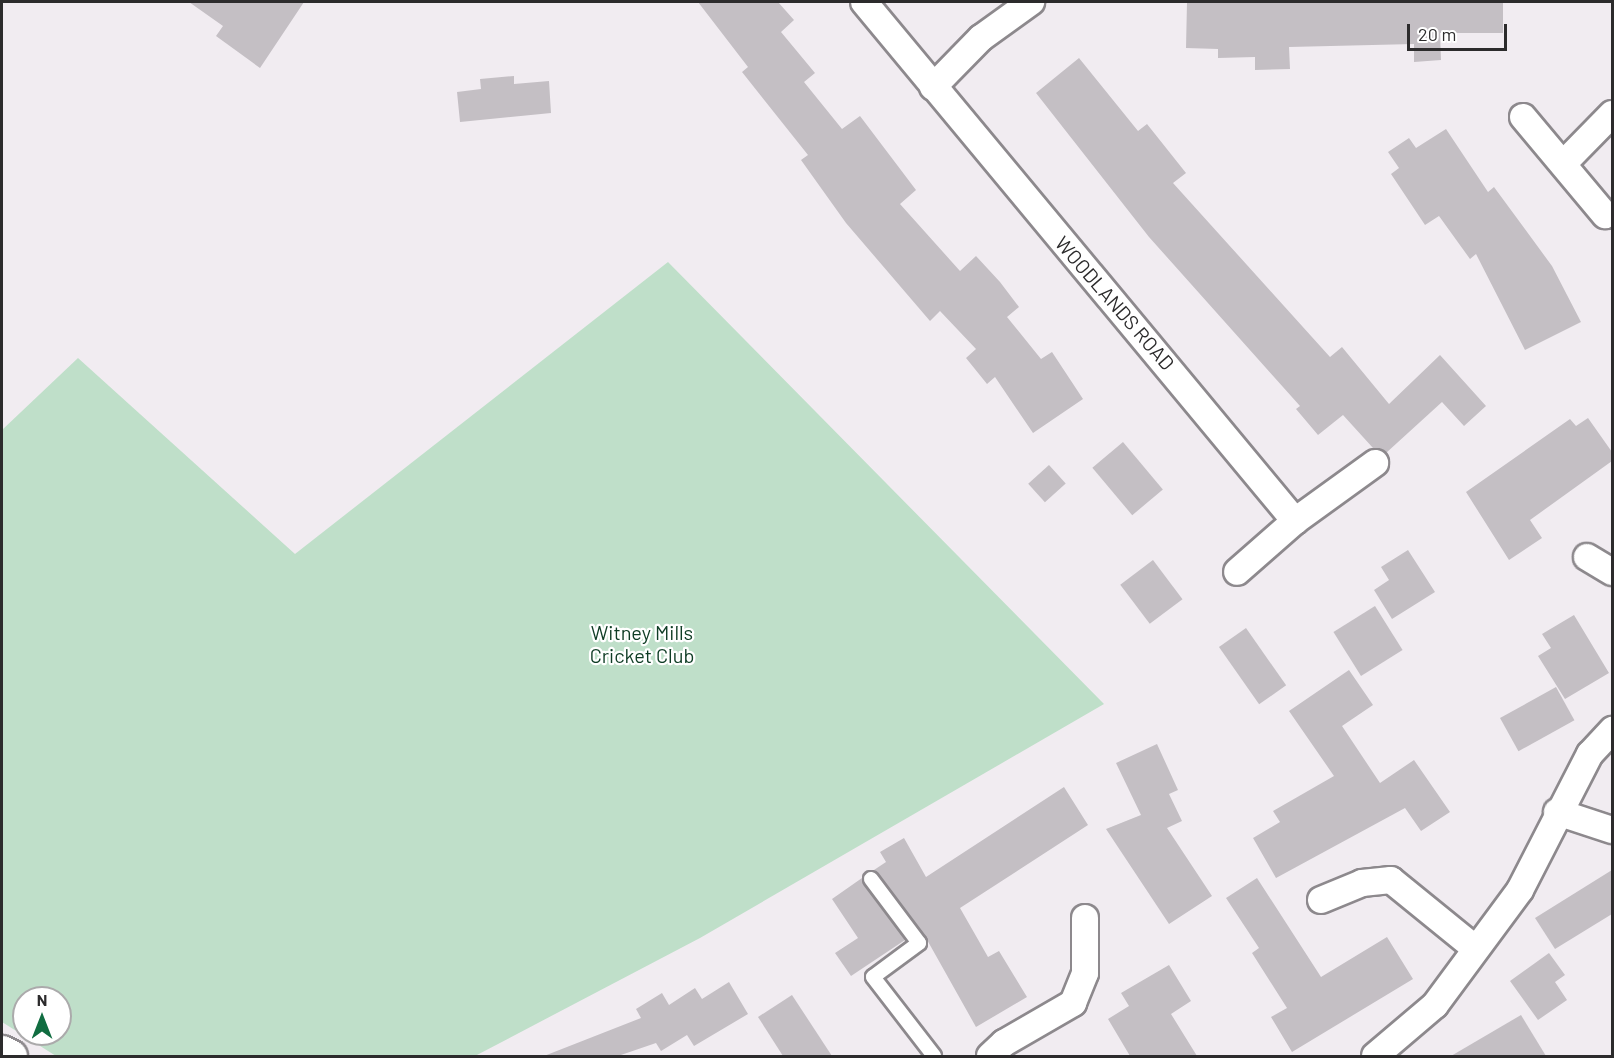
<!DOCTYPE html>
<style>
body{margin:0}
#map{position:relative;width:1614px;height:1058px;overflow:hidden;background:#f1ecf1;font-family:Barlow,sans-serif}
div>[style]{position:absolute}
.green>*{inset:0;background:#bfdfc9}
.building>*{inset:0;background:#c4bfc4;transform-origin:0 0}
.roads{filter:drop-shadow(2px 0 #8d898d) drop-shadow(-2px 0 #8d898d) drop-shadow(0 2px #8d898d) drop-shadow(0 -2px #8d898d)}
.lane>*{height:14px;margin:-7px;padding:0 7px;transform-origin:7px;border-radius:7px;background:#fff}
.street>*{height:26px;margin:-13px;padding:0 13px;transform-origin:13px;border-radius:13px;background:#fff}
.secondary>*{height:33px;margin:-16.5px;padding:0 16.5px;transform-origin:16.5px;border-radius:16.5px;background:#fff}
span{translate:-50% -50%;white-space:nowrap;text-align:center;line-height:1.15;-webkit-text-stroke:4.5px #fff;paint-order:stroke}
.street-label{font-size:20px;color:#2c2b2c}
.park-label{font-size:20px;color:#0e3c24}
.frame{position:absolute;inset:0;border:3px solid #2c2b2c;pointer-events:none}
.north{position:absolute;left:12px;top:986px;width:60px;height:60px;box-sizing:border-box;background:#fff;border:2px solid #abaaab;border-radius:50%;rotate:0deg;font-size:16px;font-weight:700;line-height:24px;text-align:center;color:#2c2b2c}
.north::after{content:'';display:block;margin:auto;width:21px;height:27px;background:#116d41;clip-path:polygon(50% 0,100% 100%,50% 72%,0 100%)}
.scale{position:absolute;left:1407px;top:24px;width:100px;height:27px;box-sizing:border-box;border:3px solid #2c2b2c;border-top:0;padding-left:8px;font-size:18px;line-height:21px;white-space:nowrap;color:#2c2b2c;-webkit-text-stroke:4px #fff;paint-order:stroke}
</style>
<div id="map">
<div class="green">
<div style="clip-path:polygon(evenodd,668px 262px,1104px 704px,700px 938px,475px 1056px,56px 1056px,2px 1022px,2px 430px,78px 358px,295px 554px,668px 262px,24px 998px,60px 998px,60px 1034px,24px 1034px,24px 998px)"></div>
</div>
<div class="building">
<div style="clip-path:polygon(189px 2px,304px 2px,260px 68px,216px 36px,223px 26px)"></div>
<div style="clip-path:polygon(698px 2px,778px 2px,794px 20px,781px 32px,815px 73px,804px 82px,842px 129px,860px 116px,916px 190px,900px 204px,960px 271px,976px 256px,1000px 282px,1019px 307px,1007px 317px,1041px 359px,1052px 352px,1083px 399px,1033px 433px,995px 377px,987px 384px,966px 358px,976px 349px,940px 311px,930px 321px,846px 223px,801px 160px,808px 155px,742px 72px,748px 67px)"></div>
<div style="clip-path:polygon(1187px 2px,1503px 2px,1503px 33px,1440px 33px,1441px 60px,1414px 62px,1414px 44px,1289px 47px,1290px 69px,1255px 70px,1255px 57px,1218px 58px,1218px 49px,1186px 48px)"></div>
<div style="clip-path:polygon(1079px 58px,1138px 131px,1147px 124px,1186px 173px,1173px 183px,1330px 357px,1342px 347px,1389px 404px,1440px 355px,1486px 406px,1464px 426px,1442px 402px,1386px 453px,1373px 448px,1343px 415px,1318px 435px,1296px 409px,1300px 406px,1149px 237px,1036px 93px)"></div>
<div style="clip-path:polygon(514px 76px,514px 84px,549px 81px,551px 113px,460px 122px,457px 92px,481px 89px,480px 79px)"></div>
<div style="clip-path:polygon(1446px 129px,1488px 192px,1494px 187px,1552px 266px,1581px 322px,1525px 350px,1476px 254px,1470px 259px,1439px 216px,1425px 225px,1391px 174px,1399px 168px,1388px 152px,1409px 138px,1416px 148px)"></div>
<div style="clip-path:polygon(1588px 418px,1612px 452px,1612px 461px,1530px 520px,1542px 538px,1509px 560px,1466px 492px,1570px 419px,1576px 426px)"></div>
<div style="left:1123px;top:442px;width:62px;height:40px;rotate:50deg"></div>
<div style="left:1049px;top:465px;width:25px;height:28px;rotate:48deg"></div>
<div style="clip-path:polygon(1408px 550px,1435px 592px,1392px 619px,1374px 590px,1389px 580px,1381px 567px)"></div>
<div style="left:1153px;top:560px;width:49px;height:41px;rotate:53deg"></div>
<div style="left:1375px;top:606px;width:52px;height:49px;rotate:58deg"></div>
<div style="clip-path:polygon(1574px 615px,1609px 673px,1565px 699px,1538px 656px,1551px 648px,1542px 634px)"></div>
<div style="left:1246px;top:628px;width:70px;height:33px;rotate:55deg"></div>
<div style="clip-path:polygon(1349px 670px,1373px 705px,1342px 726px,1380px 783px,1414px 760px,1450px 812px,1421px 831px,1405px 808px,1276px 878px,1253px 838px,1280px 822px,1273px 811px,1334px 776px,1289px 711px)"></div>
<div style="left:1556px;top:687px;width:38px;height:64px;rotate:61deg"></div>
<div style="clip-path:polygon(1157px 744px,1178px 790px,1169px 794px,1182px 821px,1167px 828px,1212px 896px,1169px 924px,1106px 829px,1141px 815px,1116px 763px)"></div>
<div style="clip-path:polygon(1064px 787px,1088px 825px,960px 908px,988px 957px,999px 951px,1027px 997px,976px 1027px,926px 938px,874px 870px,886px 862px,880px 852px,904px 838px,926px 877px)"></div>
<div style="clip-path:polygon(1612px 870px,1612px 914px,1555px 949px,1535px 918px)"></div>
<div style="clip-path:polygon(862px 878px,905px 940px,851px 976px,835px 953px,858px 938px,832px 899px)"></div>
<div style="clip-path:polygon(1257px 878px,1321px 977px,1387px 937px,1413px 979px,1292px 1052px,1271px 1017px,1287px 1008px,1252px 953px,1259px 948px,1226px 898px)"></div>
<div style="clip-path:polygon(1549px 953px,1565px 975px,1555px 982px,1567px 1000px,1538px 1020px,1510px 981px)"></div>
<div style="clip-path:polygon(1169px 965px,1191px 1001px,1171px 1014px,1197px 1056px,1130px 1056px,1108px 1019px,1129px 1006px,1121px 993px)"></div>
<div style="clip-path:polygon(729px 982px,748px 1014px,694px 1046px,687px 1035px,661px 1051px,656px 1043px,618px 1056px,544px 1056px,641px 1018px,636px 1009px,662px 993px,669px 1005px,695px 988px,702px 999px)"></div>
<div style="clip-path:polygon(792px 995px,832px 1056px,783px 1056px,758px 1017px)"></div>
<div style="clip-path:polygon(1521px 1015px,1546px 1056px,1451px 1056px)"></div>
</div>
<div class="roads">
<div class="lane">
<div style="left:871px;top:879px;width:80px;rotate:53.1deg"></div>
<div style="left:919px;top:943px;width:57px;rotate:143.5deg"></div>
<div style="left:873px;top:977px;width:100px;rotate:52.3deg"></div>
</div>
<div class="street">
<div style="left:864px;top:2px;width:675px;rotate:50.29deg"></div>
<div style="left:1295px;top:521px;width:77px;rotate:138.7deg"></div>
<div style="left:933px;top:87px;width:69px;rotate:-45.6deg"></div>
<div style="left:981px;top:38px;width:62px;rotate:-35.8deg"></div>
<div style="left:1523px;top:117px;width:128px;rotate:50.1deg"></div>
<div style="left:1563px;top:164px;width:70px;rotate:-45.6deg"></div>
<div style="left:1295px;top:521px;width:99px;rotate:-35.9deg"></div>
<div style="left:1587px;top:557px;width:29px;rotate:31deg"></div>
<div style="left:1557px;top:812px;width:58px;rotate:18.1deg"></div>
<div style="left:1321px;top:900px;width:44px;rotate:-22.5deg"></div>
<div style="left:1362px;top:883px;width:29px;rotate:-6deg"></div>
<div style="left:1391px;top:880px;width:109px;rotate:39.1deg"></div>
<div style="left:990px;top:1056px;width:19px;rotate:-43deg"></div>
<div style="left:1004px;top:1043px;width:80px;rotate:-30.1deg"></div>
<div style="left:1073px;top:1003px;width:32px;rotate:-68deg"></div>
<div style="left:1085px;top:973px;width:55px;rotate:-90deg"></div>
<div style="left:1375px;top:1056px;width:79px;rotate:-40.4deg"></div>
<div style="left:1435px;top:1005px;width:143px;rotate:-53.5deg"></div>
<div style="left:1520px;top:890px;width:153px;rotate:-62.8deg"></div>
<div style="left:1590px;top:754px;width:33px;rotate:-47deg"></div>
</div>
<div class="secondary">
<div style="left:2px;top:1052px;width:9px;rotate:27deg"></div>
</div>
</div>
<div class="street-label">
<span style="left:1115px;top:303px;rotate:49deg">WOODLANDS ROAD</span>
</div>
<div class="park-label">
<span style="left:642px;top:644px">Witney Mills<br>Cricket Club</span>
</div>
<div class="frame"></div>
<div class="north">N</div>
<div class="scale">20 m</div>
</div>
